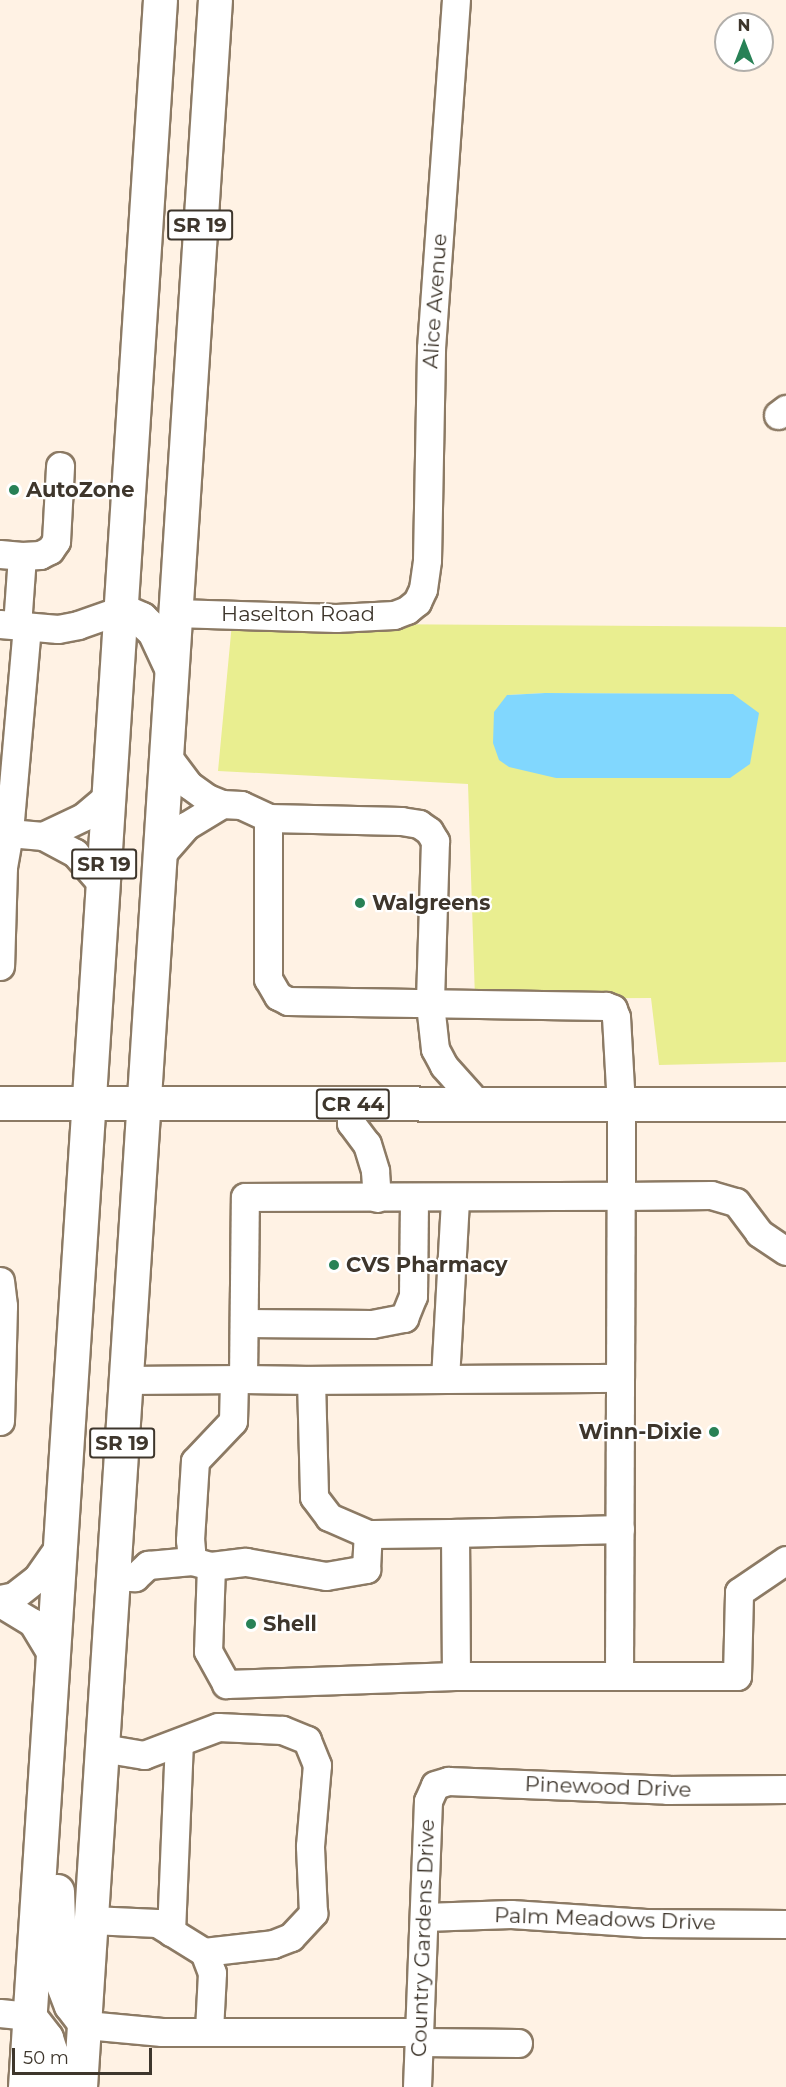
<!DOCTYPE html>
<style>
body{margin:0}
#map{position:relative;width:786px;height:2087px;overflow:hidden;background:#fff2e4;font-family:Montserrat,sans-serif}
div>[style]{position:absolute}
.green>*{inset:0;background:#e9ee90}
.water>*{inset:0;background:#81d7fe}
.roads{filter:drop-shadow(2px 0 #8c7a64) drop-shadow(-2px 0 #8c7a64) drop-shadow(0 2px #8c7a64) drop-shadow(0 -2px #8c7a64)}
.minor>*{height:27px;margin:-13.5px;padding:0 13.5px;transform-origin:13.5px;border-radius:13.5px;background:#fff}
.major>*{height:33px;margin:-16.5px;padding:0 16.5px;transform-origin:16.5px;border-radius:16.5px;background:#fff}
.dots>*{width:16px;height:16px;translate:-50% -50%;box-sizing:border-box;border:3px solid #fff;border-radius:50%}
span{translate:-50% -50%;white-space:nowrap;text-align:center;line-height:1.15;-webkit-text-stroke:4.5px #fff;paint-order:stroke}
.shield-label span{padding:2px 4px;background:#fff;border:2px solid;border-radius:4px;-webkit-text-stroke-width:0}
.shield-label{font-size:20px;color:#3e362c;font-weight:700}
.street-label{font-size:21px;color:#3e362c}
.poi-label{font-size:21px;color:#3e362c;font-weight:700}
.left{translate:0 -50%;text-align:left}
.right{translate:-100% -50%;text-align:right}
.north{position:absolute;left:714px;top:12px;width:60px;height:60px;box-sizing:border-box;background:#fff;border:2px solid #b2afab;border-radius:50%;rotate:0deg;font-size:16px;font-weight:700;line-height:24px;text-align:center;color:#3e362c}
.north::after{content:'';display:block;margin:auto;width:21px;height:27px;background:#288156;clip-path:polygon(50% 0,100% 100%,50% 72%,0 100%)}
.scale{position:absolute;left:12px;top:2048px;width:140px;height:27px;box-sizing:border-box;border:3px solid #3e362c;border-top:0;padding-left:8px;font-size:18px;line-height:21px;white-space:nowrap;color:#3e362c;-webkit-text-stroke:4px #fff;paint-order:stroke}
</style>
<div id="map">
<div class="green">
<div style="clip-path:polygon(evenodd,232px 623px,786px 627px,786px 1062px,659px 1065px,651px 998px,475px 999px,468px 784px,218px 771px,232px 623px,545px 693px,670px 694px,556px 778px,507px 695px,545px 693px)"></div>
</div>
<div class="water">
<div style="clip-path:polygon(545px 693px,733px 694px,759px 713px,750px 764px,730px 778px,556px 778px,509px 767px,499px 760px,493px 743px,494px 712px,507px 695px)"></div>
</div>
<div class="roads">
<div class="minor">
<div style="left:778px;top:415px;width:10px;rotate:-37deg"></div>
<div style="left:0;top:554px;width:22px;rotate:5deg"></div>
<div style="left:22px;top:556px;width:69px;rotate:94.1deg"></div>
<div style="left:22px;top:556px;width:18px;rotate:-3deg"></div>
<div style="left:40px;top:555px;width:11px;rotate:-27deg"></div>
<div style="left:50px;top:550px;width:11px;rotate:-56deg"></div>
<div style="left:56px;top:541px;width:75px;rotate:-86.9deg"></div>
<div style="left:175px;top:613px;width:161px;rotate:1.8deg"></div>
<div style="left:336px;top:618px;width:58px;rotate:-3deg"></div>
<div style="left:394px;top:615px;width:14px;rotate:-21deg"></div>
<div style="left:407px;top:610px;width:13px;rotate:-39deg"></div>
<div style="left:417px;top:602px;width:14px;rotate:-65deg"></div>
<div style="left:423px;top:589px;width:29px;rotate:-82deg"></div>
<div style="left:427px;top:560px;width:212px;rotate:-88.9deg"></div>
<div style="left:431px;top:348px;width:349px;rotate:-85.9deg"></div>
<div style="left:0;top:624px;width:58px;rotate:4.9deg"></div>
<div style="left:58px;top:629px;width:20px;rotate:-11deg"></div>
<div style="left:78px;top:625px;width:46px;rotate:-19.2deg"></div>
<div style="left:27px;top:626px;width:208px;rotate:95deg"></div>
<div style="left:9px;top:833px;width:34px;rotate:5deg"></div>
<div style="left:222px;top:804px;width:19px;rotate:3deg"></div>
<div style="left:241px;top:805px;width:31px;rotate:25deg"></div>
<div style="left:269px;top:818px;width:132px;rotate:1.3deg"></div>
<div style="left:401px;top:821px;width:18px;rotate:9deg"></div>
<div style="left:419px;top:824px;width:12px;rotate:35deg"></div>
<div style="left:429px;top:831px;width:12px;rotate:59deg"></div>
<div style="left:435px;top:841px;width:163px;rotate:91.8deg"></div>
<div style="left:430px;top:1004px;width:45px;rotate:83.7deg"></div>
<div style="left:435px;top:1049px;width:19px;rotate:62deg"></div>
<div style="left:444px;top:1066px;width:52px;rotate:48.1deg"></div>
<div style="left:0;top:832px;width:9px;rotate:6deg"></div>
<div style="left:9px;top:833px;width:35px;rotate:100deg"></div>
<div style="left:3px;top:867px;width:99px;rotate:91.7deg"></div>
<div style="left:160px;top:856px;width:40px;rotate:-49deg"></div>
<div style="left:186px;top:826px;width:42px;rotate:-31.4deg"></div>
<div style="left:222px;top:804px;width:16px;rotate:-158deg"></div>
<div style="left:207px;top:798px;width:22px;rotate:-144deg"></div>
<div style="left:189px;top:785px;width:38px;rotate:-127deg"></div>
<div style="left:103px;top:885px;width:43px;rotate:-131.2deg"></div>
<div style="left:75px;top:853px;width:36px;rotate:-152deg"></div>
<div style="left:43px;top:836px;width:44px;rotate:-25.4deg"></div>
<div style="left:83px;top:817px;width:34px;rotate:-40deg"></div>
<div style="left:351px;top:1104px;width:19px;rotate:90deg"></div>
<div style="left:351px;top:1123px;width:26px;rotate:53deg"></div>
<div style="left:367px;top:1144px;width:28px;rotate:73deg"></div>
<div style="left:375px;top:1171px;width:27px;rotate:86deg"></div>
<div style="left:0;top:1281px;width:25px;rotate:83deg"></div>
<div style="left:3px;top:1306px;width:115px;rotate:91.5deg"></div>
<div style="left:244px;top:1323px;width:128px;rotate:0.4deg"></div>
<div style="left:372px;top:1324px;width:33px;rotate:-11deg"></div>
<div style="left:404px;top:1318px;width:24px;rotate:-68deg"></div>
<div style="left:413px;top:1296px;width:98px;rotate:-89.4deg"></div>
<div style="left:243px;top:1379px;width:68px;rotate:0.8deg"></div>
<div style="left:311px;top:1380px;width:117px;rotate:88.5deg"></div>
<div style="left:314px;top:1497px;width:25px;rotate:53deg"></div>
<div style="left:329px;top:1517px;width:43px;rotate:23.6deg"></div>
<div style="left:368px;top:1534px;width:87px;rotate:-0.7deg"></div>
<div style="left:455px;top:1533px;width:143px;rotate:89.6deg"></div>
<div style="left:456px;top:1676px;width:281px"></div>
<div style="left:737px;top:1676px;width:84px;rotate:-88.6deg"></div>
<div style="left:739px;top:1592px;width:57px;rotate:-34.2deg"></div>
<div style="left:445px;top:1379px;width:181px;rotate:-86.8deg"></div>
<div style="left:126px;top:1380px;width:117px;rotate:-0.5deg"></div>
<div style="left:243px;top:1379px;width:182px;rotate:-89.4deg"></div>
<div style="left:245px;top:1197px;width:376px;rotate:-0.2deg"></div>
<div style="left:621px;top:1196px;width:90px;rotate:-90deg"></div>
<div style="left:621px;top:1106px;width:89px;rotate:-93.2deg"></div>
<div style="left:616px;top:1017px;width:9px;rotate:-111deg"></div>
<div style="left:613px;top:1009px;width:8px;rotate:-157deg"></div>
<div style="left:606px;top:1006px;width:318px;rotate:-179.1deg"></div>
<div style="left:288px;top:1001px;width:11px;rotate:-153deg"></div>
<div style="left:278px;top:996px;width:20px;rotate:-120deg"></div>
<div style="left:268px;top:979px;width:161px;rotate:-90deg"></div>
<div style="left:311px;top:1380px;width:309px;rotate:-0.4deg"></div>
<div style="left:455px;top:1533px;width:165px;rotate:-1.4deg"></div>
<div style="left:192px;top:1561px;width:21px;rotate:-95deg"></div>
<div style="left:190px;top:1540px;width:79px;rotate:-86.4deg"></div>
<div style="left:195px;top:1461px;width:55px;rotate:-46.5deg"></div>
<div style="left:233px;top:1421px;width:42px;rotate:-88.6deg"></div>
<div style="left:211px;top:1566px;width:35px;rotate:-7deg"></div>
<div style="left:246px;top:1562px;width:81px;rotate:9.9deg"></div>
<div style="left:326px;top:1576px;width:41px;rotate:-9.9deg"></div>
<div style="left:366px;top:1569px;width:35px;rotate:-87deg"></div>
<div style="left:113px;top:1576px;width:22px;rotate:3deg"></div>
<div style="left:135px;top:1577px;width:18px;rotate:-43deg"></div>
<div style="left:148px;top:1565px;width:44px;rotate:-5.2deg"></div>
<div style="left:192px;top:1561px;width:20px;rotate:15deg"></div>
<div style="left:211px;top:1566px;width:85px;rotate:92deg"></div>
<div style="left:208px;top:1651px;width:38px;rotate:61deg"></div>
<div style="left:226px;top:1684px;width:230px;rotate:-2deg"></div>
<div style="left:0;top:1599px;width:14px;rotate:-12deg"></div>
<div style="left:14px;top:1596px;width:29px;rotate:-38deg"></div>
<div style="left:37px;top:1578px;width:40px;rotate:-55.1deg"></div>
<div style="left:0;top:1603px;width:37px;rotate:31deg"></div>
<div style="left:32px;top:1622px;width:41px;rotate:59deg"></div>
<div style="left:619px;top:1676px;width:480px;rotate:-89.8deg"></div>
<div style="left:621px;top:1196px;width:90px;rotate:-0.6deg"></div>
<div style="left:711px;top:1195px;width:26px;rotate:16deg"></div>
<div style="left:736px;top:1202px;width:39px;rotate:53deg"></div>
<div style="left:759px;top:1233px;width:32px;rotate:34deg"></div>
<div style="left:424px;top:1917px;width:87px;rotate:-2deg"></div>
<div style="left:511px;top:1914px;width:135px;rotate:3.8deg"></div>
<div style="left:646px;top:1923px;width:140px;rotate:0.4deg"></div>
<div style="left:91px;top:1920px;width:66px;rotate:2.6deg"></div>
<div style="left:157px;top:1923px;width:55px;rotate:31.7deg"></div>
<div style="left:204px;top:1952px;width:69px;rotate:-6.6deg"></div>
<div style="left:273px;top:1944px;width:19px;rotate:-21deg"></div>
<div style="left:291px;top:1937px;width:33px;rotate:-47deg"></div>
<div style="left:313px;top:1913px;width:67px;rotate:-92.6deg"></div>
<div style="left:310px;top:1846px;width:81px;rotate:-85.1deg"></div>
<div style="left:317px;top:1765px;width:27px;rotate:-112deg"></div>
<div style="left:307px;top:1740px;width:27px;rotate:-158deg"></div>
<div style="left:282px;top:1730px;width:64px;rotate:-177.3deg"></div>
<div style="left:218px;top:1727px;width:79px;rotate:159.3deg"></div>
<div style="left:144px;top:1755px;width:43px;rotate:-170.5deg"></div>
<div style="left:171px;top:1932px;width:190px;rotate:-87.6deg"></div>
<div style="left:204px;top:1952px;width:22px;rotate:69deg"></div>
<div style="left:212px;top:1973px;width:58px;rotate:93deg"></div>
<div style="left:0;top:2013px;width:29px;rotate:6deg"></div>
<div style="left:86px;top:2025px;width:76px;rotate:5.3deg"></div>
<div style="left:162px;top:2032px;width:257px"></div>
<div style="left:419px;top:2042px;width:99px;rotate:0.6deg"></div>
<div style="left:417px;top:2087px;width:286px;rotate:-87.8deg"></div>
<div style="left:428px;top:1801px;width:17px;rotate:-66deg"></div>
<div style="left:435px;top:1785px;width:14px;rotate:-17deg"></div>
<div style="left:448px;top:1781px;width:220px;rotate:2.3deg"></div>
<div style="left:668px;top:1790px;width:118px;rotate:-0.5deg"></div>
</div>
<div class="major">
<div style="left:121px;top:610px;width:22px;rotate:24deg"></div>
<div style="left:141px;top:619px;width:18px;rotate:43deg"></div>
<div style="left:154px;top:631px;width:40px;rotate:65deg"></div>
<div style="left:0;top:1103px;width:786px;rotate:0.07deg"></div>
<div style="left:57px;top:1891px;width:86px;rotate:88deg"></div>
<div style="left:60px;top:1977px;width:30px;rotate:69deg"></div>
<div style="left:71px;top:2005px;width:25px;rotate:53deg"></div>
<div style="left:29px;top:2016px;width:28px;rotate:52deg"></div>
<div style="left:46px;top:2038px;width:16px;rotate:72deg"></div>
<div style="left:51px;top:2053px;width:34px;rotate:88deg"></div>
<div style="left:25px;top:2087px;width:2091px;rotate:-86.3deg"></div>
<div style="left:80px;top:2087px;width:2091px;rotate:-86.3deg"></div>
</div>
</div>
<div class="dots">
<div style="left:14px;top:490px;background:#288156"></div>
<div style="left:360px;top:903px;background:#288156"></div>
<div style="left:334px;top:1265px;background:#288156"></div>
<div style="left:714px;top:1432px;background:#288156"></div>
<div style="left:251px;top:1624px;background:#288156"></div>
</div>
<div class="shield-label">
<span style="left:200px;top:225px">SR 19</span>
<span style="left:104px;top:864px">SR 19</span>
<span style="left:353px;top:1104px">CR 44</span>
<span style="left:122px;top:1443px">SR 19</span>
</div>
<div class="street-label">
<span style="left:435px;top:301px;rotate:-86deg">Alice Avenue</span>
<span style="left:298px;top:614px">Haselton Road</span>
<span style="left:608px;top:1787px;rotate:2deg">Pinewood Drive</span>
<span style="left:605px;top:1919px;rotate:2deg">Palm Meadows Drive</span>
<span style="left:423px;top:1938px;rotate:-88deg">Country Gardens Drive</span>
</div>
<div class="poi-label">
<span class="left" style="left:26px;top:490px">AutoZone</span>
<span class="left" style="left:372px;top:903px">Walgreens</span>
<span class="left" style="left:346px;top:1265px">CVS Pharmacy</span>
<span class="right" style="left:702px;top:1432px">Winn-Dixie</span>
<span class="left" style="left:263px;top:1624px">Shell</span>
</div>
<div class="north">N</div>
<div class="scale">50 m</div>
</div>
